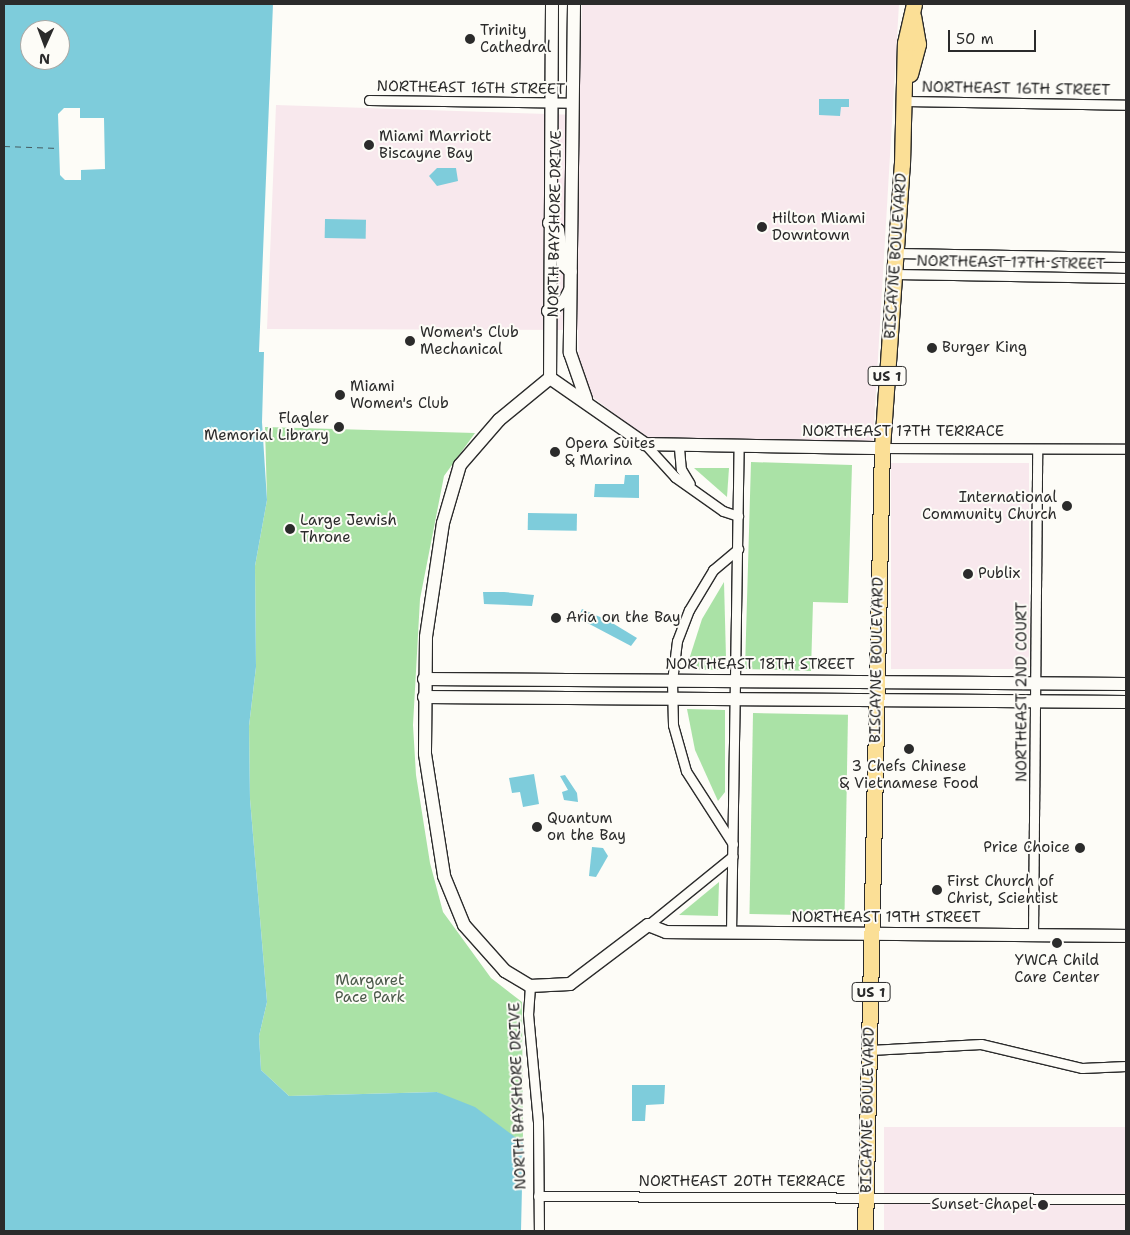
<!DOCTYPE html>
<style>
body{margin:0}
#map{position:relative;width:1130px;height:1235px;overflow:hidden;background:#fdfcf7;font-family:"Shantell Sans",sans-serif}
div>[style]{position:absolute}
.built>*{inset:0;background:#f8e8ed;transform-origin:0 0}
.green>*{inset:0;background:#aae2a6;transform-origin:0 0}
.water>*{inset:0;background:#7eccdb;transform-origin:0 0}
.pier>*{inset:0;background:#fdfcf7}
.ferry>*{height:1px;margin-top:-0.5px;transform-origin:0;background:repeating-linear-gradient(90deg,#445b60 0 6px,transparent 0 11px)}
.roads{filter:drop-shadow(1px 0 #2b2b2b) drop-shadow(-1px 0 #2b2b2b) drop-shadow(0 1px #2b2b2b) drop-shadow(0 -1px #2b2b2b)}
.street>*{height:9px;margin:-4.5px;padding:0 4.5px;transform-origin:4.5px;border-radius:4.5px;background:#fdfcf7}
.secondary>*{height:12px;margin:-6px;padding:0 6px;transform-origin:6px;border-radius:6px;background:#fdfcf7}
.primary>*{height:15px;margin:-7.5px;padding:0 7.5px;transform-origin:7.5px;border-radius:7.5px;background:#fbdf96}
.dots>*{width:14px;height:14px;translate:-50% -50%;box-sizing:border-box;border:2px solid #fdfcf7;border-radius:50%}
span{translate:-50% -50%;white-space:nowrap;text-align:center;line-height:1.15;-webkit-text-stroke:4px #fdfcf7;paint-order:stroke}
.shield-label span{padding:1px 4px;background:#fdfcf7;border:1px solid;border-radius:4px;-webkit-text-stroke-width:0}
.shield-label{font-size:14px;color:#2b2b2b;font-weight:700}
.poi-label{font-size:15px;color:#2b2b2b}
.left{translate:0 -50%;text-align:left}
.right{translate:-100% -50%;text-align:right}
.street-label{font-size:15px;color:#2b2b2b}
.park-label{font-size:15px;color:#4b594a}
.frame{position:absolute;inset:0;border:5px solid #2b2b2b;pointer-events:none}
.north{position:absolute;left:20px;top:20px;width:50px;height:50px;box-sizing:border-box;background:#fdfcf7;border:1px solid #a9a8a5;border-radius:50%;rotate:182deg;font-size:14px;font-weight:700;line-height:20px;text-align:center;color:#2b2b2b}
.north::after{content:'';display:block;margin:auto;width:18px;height:22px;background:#2b2b2b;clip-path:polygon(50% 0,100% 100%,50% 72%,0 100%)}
.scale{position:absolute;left:948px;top:30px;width:88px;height:22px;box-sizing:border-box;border:2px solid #2b2b2b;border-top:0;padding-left:6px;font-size:15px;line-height:18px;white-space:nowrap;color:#2b2b2b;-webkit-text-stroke:4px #fdfcf7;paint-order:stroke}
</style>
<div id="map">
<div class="built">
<div style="clip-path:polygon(582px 4px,899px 4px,873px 442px,646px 438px,590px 395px,579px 369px,578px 330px,267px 329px,276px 105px,579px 115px)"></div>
<div style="left:891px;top:463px;width:138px;height:206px"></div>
<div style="left:884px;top:1127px;width:242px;height:104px"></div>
</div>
<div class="green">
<div style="clip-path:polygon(265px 427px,475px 433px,444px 476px,420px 599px,413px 725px,416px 775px,430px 863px,443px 912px,491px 978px,522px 1002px,523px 1143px,437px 1092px,289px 1096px,261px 1070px,259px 1036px,267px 1002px,250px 799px,249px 726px,256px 667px,255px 566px,267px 500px)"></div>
<div style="clip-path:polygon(751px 462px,852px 465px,848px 603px,813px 602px,811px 671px,745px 669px)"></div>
<div style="clip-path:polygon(694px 468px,729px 468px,727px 497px)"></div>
<div style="clip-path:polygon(724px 582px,726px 658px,718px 670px,686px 669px,702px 619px)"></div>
<div style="clip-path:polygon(687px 709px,725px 710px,725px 792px,718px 801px,695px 750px)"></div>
<div style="left:753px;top:713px;width:95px;height:201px;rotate:1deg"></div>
<div style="clip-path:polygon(719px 882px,718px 916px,679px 915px)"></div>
</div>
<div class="water">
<div style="clip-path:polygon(evenodd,4px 4px,273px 4px,259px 352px,264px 352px,262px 422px,267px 500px,255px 566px,256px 667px,249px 726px,250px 799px,267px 1002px,259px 1036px,261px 1070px,289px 1096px,437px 1092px,475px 1107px,523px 1143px,521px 1231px,4px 1231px,4px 4px,30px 30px,60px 30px,60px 60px,30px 60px,30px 30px)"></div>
<div style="clip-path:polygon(819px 99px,849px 99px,849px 107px,841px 107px,840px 116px,819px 115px)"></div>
<div style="clip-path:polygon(437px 168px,456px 168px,458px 181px,437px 186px,429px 176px)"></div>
<div style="left:325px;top:219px;width:41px;height:19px;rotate:1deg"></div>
<div style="clip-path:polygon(625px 475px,639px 475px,639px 498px,594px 497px,595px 484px,624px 484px)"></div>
<div style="left:528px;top:513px;width:49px;height:17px;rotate:1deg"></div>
<div style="clip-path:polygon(483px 592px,504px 592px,534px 595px,532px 606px,484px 604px)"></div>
<div style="clip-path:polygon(582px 609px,609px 621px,637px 638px,631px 646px,578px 618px)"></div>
<div style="clip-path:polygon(534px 774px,539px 804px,523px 807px,520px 792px,512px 793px,509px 778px)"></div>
<div style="clip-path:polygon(565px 775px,577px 793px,578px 802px,564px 800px,562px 792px,568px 790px,560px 776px)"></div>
<div style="clip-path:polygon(592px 847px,603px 848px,608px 856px,596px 877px,589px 876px)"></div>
<div style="clip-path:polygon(632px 1085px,665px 1085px,664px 1104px,646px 1105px,645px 1121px,632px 1121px)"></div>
</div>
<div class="pier">
<div style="clip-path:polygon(64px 108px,80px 108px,80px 118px,104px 118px,105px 169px,81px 170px,81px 180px,65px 180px,60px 175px,58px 114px)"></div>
</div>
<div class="ferry">
<div style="left:4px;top:146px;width:55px;rotate:2.1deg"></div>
</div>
<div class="roads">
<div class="street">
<div style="left:369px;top:100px;width:204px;rotate:0.8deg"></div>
<div style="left:905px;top:101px;width:221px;rotate:1deg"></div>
<div style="left:896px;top:253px;width:230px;rotate:1deg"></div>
<div style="left:895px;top:274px;width:231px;rotate:1deg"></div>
<div style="left:645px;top:444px;width:45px;rotate:47.7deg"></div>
<div style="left:675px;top:477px;width:59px;rotate:35.3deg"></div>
<div style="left:723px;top:511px;width:16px;rotate:18deg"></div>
<div style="left:679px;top:448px;width:21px;rotate:85deg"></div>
<div style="left:681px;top:469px;width:17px;rotate:59deg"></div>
<div style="left:882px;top:448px;width:244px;rotate:0.2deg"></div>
<div style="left:733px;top:844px;width:87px;rotate:-122.8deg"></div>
<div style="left:686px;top:771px;width:48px;rotate:-105.8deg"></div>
<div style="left:673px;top:725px;width:44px;rotate:-91.3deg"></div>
<div style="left:672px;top:681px;width:40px;rotate:-82.9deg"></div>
<div style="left:677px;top:641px;width:33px;rotate:-69deg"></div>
<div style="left:689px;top:610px;width:47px;rotate:-59deg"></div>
<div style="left:713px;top:570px;width:33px;rotate:-40deg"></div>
<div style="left:648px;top:925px;width:109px;rotate:-39.1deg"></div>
<div style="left:731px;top:933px;width:485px;rotate:-89.1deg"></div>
<div style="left:1033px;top:935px;width:486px;rotate:-89.5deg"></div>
<div style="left:530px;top:986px;width:28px;rotate:94deg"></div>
<div style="left:528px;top:1014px;width:108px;rotate:84.7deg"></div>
<div style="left:538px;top:1122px;width:109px;rotate:89.5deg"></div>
<div style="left:870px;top:1050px;width:111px;rotate:-3.1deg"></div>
<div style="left:981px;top:1044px;width:104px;rotate:13.4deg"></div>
<div style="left:1082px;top:1068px;width:44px;rotate:-2.6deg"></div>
<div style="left:538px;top:1196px;width:588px;rotate:0.29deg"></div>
</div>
<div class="secondary">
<div style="left:552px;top:4px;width:374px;rotate:90.3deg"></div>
<div style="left:550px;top:378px;width:116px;rotate:34.8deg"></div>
<div style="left:645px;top:444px;width:237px;rotate:1deg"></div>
<div style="left:574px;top:4px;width:349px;rotate:90.7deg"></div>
<div style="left:570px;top:353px;width:49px;rotate:70.8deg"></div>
<div style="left:549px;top:223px;width:11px;rotate:38deg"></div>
<div style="left:558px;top:230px;width:34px;rotate:82deg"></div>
<div style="left:563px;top:264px;width:11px;rotate:45deg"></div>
<div style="left:548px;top:311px;width:20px;rotate:-33deg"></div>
<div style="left:565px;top:300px;width:11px;rotate:-63deg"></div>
<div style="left:550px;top:378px;width:66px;rotate:140.5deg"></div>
<div style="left:499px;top:420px;width:60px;rotate:130.9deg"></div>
<div style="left:460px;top:465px;width:60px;rotate:106.3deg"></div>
<div style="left:443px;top:523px;width:115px;rotate:98.5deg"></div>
<div style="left:426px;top:637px;width:117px;rotate:90.5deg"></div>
<div style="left:425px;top:754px;width:123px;rotate:81.1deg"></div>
<div style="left:444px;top:876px;width:53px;rotate:67.8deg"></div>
<div style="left:464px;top:925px;width:62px;rotate:48.3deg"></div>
<div style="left:505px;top:971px;width:29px;rotate:31deg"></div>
<div style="left:530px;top:986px;width:40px;rotate:-2.9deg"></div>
<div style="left:570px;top:984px;width:98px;rotate:-37.1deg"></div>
<div style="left:648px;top:925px;width:19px;rotate:21deg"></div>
<div style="left:666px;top:932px;width:460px;rotate:0.5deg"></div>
<div style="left:424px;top:679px;width:702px;rotate:0.41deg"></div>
<div style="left:424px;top:697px;width:702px;rotate:0.41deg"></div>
</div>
<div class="primary">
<div style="left:910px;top:74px;width:31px;rotate:-75deg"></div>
<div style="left:918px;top:44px;width:28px;rotate:-100deg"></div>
<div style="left:865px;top:1231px;width:783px;rotate:-88.76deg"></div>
<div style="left:882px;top:448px;width:285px;rotate:-86deg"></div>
<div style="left:902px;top:164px;width:121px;rotate:-88.6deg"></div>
<div style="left:905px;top:43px;width:40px;rotate:-77deg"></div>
</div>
</div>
<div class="dots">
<div style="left:470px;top:39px;background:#2b2b2b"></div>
<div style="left:369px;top:145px;background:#2b2b2b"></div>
<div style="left:762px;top:227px;background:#2b2b2b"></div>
<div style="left:410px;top:341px;background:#2b2b2b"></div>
<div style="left:932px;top:348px;background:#2b2b2b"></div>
<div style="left:340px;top:395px;background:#2b2b2b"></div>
<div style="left:339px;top:427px;background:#2b2b2b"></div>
<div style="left:555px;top:452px;background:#2b2b2b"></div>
<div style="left:1067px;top:506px;background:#2b2b2b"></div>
<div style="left:290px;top:529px;background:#2b2b2b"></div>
<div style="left:968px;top:574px;background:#2b2b2b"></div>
<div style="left:556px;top:618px;background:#2b2b2b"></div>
<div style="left:909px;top:749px;background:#2b2b2b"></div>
<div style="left:537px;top:827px;background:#2b2b2b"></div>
<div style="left:1080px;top:848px;background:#2b2b2b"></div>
<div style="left:937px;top:890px;background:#2b2b2b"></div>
<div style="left:1057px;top:943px;background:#2b2b2b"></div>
<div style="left:1043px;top:1205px;background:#2b2b2b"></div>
</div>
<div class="shield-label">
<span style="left:887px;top:376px">US 1</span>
<span style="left:871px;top:992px">US 1</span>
</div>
<div class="poi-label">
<span class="left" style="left:480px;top:39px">Trinity<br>Cathedral</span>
<span class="left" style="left:379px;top:145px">Miami Marriott<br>Biscayne Bay</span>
<span class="left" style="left:772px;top:227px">Hilton Miami<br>Downtown</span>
<span class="left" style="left:420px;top:341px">Women's Club<br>Mechanical</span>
<span class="left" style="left:942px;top:348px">Burger King</span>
<span class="left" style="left:350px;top:395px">Miami<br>Women's Club</span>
<span class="right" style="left:329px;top:427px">Flagler<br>Memorial Library</span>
<span class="left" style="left:565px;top:452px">Opera Suites<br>&amp; Marina</span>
<span class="right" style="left:1057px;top:506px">International<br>Community Church</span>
<span class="left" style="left:300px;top:529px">Large Jewish<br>Throne</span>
<span class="left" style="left:978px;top:574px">Publix</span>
<span class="left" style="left:566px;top:618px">Aria on the Bay</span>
<span style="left:909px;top:775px">3 Chefs Chinese<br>&amp; Vietnamese Food</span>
<span class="left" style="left:547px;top:827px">Quantum<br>on the Bay</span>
<span class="right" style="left:1070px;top:848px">Price Choice</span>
<span class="left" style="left:947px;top:890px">First Church of<br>Christ, Scientist</span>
<span style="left:1057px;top:969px">YWCA Child<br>Care Center</span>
<span class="right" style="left:1033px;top:1205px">Sunset Chapel</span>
</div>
<div class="street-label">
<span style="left:471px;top:88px;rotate:1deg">NORTHEAST 16TH STREET</span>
<span style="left:1016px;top:89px;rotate:1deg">NORTHEAST 16TH STREET</span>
<span style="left:555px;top:224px;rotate:-89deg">NORTH BAYSHORE DRIVE</span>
<span style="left:896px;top:256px;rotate:-86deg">BISCAYNE BOULEVARD</span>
<span style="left:1011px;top:263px;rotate:1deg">NORTHEAST 17TH STREET</span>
<span style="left:903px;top:432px">NORTHEAST 17TH TERRACE</span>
<span style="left:877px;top:660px;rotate:-89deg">BISCAYNE BOULEVARD</span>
<span style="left:760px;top:665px">NORTHEAST 18TH STREET</span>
<span style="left:1022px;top:692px;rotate:-90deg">NORTHEAST 2ND COURT</span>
<span style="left:886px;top:918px">NORTHEAST 19TH STREET</span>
<span style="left:518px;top:1096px;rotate:-92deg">NORTH BAYSHORE DRIVE</span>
<span style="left:868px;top:1110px;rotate:-89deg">BISCAYNE BOULEVARD</span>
<span style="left:742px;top:1182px">NORTHEAST 20TH TERRACE</span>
</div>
<div class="park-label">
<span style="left:370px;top:989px">Margaret<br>Pace Park</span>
</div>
<div class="frame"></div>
<div class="north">N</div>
<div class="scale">50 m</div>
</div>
